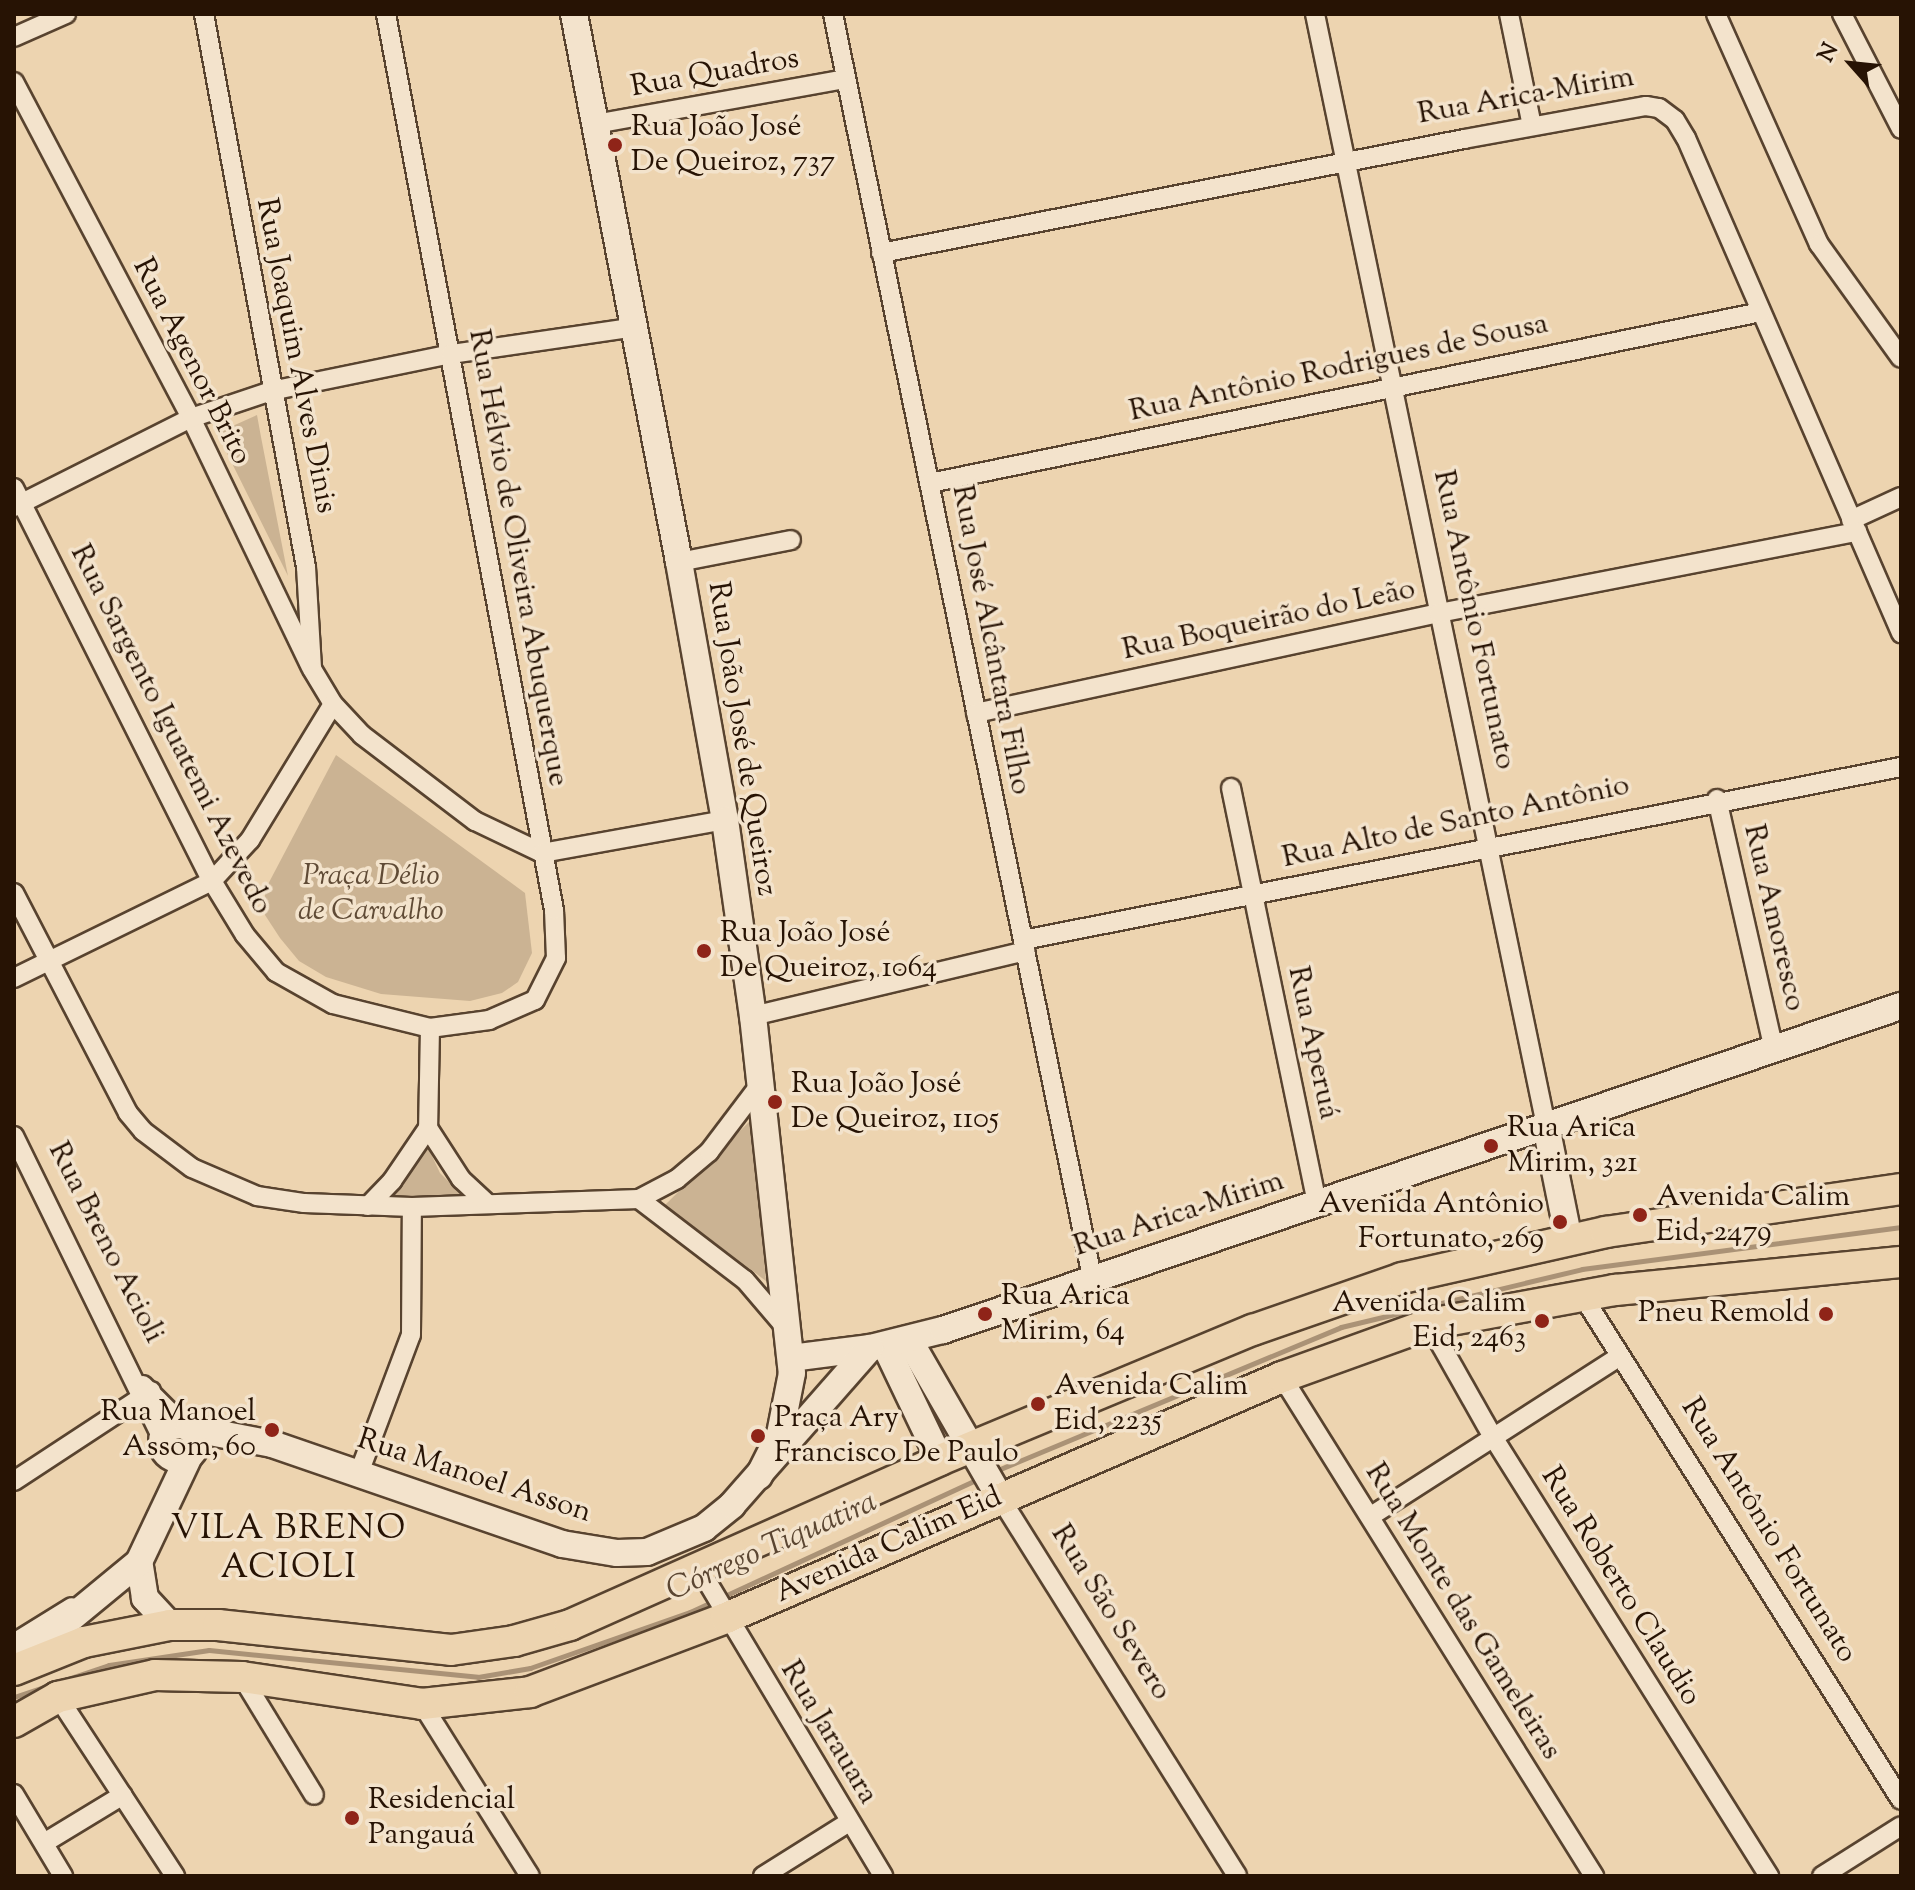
<!DOCTYPE html>
<meta charset="utf-8">
<style>
body{margin:0}
#map{position:relative;width:1915px;height:1890px;overflow:hidden;background:#edd4b0;font-family:"Sorts Mill Goudy",serif}
div>[style]{position:absolute}
.green>*{inset:0;background:#cbb393}
.stream>*{height:5px;margin:-2.5px;padding:0 2.5px;transform-origin:2.5px;border-radius:2.5px;background:#aa9276}
.roads{filter:drop-shadow(2px 0 #58432f) drop-shadow(-2px 0 #58432f) drop-shadow(0 2px #58432f) drop-shadow(0 -2px #58432f)}
.street>*{height:18px;margin:-9px;padding:0 9px;transform-origin:9px;border-radius:9px;background:#f3e3cc}
.secondary>*{height:26px;margin:-13px;padding:0 13px;transform-origin:13px;border-radius:13px;background:#f3e3cc}
.secondary>.ring{margin:-13px;padding:0;box-sizing:content-box;background:none;border:26px solid #f3e3cc;border-radius:50%}
.primary>*{height:30px;margin:-15px;padding:0 15px;transform-origin:15px;border-radius:15px;background:#edd4b0}
.dots>*{width:22px;height:22px;translate:-50% -50%;box-sizing:border-box;border:4px solid #f3e3cc;border-radius:50%}
span{translate:-50% -50%;white-space:nowrap;text-align:center;line-height:1.15;-webkit-text-stroke:7px #f3e3cc;paint-order:stroke}
.street-label{font-size:30px;color:#271304}
.poi-label{font-size:30px;color:#271304}
.left{translate:0 -50%;text-align:left}
.right{translate:-100% -50%;text-align:right}
.park-label{font-size:30px;color:#604b36;font-style:italic}
.water-label{font-size:32px;color:#5b4632;font-style:italic}
.quarter-label{font-size:34px;color:#271304;letter-spacing:2px}
.frame{position:absolute;inset:0;border:16px solid #271304;pointer-events:none}
.north{position:absolute;left:1811px;top:24px;width:80px;height:80px;-webkit-text-stroke:6px #f3e3cc;paint-order:stroke;rotate:297deg;font-size:22px;font-weight:700;line-height:32px;text-align:center;color:#271304}
.north::after{content:'';display:block;margin:auto;width:28px;height:36px;background:#271304;clip-path:polygon(50% 0,100% 100%,50% 72%,0 100%)}
</style>
<div id="map">
<div class="green">
<div style="clip-path:polygon(257px 415px,261px 437px,288px 576px,217px 433px)"></div>
<div style="clip-path:polygon(336px 755px,525px 893px,532px 953px,518px 982px,502px 993px,470px 1001px,381px 994px,326px 977px,299px 961px,280px 938px,265px 915px,265px 890px)"></div>
<div style="clip-path:polygon(752px 1119px,766px 1281px,665px 1205px)"></div>
<div style="clip-path:polygon(424px 1139px,440px 1173px,468px 1201px,380px 1201px)"></div>
</div>
<div class="stream">
<div style="left:993px;top:1472px;width:377px;rotate:-22.6deg"></div>
<div style="left:1341px;top:1327px;width:248px;rotate:-13.5deg"></div>
<div style="left:1582px;top:1269px;width:322px;rotate:-7.5deg"></div>
<div style="left:14px;top:1697px;width:100px;rotate:-18.6deg"></div>
<div style="left:109px;top:1665px;width:101px;rotate:-8.5deg"></div>
<div style="left:209px;top:1650px;width:270px;rotate:5.7deg"></div>
<div style="left:478px;top:1677px;width:53px;rotate:-9.8deg"></div>
<div style="left:530px;top:1668px;width:170px;rotate:-19.3deg"></div>
<div style="left:690px;top:1612px;width:319px;rotate:-24.8deg"></div>
</div>
<div class="roads">
<div class="street">
<div style="left:204px;top:14px;width:562px;rotate:79.55deg"></div>
<div style="left:306px;top:567px;width:102px;rotate:86.6deg"></div>
<div style="left:312px;top:669px;width:41px;rotate:59deg"></div>
<div style="left:333px;top:704px;width:42px;rotate:46.9deg"></div>
<div style="left:362px;top:735px;width:142px;rotate:37.3deg"></div>
<div style="left:475px;top:821px;width:74px;rotate:25.5deg"></div>
<div style="left:833px;top:14px;width:1289px;rotate:78.41deg"></div>
<div style="left:1315px;top:14px;width:1136px;rotate:78.26deg"></div>
<div style="left:1509px;top:14px;width:114px;rotate:78.4deg"></div>
<div style="left:1716px;top:14px;width:252px;rotate:65.9deg"></div>
<div style="left:1819px;top:244px;width:140px;rotate:54.3deg"></div>
<div style="left:1842px;top:14px;width:129px;rotate:62.8deg"></div>
<div style="left:14px;top:37px;width:57px;rotate:-23.9deg"></div>
<div style="left:14px;top:82px;width:380px;rotate:62.2deg"></div>
<div style="left:191px;top:418px;width:276px;rotate:64.3deg"></div>
<div style="left:595px;top:124px;width:255px;rotate:-10.2deg"></div>
<div style="left:881px;top:253px;width:594px;rotate:-11.06deg"></div>
<div style="left:1464px;top:139px;width:185px;rotate:-10.3deg"></div>
<div style="left:1646px;top:106px;width:13px;rotate:9deg"></div>
<div style="left:1659px;top:108px;width:20px;rotate:37deg"></div>
<div style="left:1675px;top:120px;width:21px;rotate:59deg"></div>
<div style="left:1686px;top:138px;width:540px;rotate:66.52deg"></div>
<div style="left:930px;top:483px;width:848px;rotate:-11.63deg"></div>
<div style="left:14px;top:488px;width:440px;rotate:63.3deg"></div>
<div style="left:212px;top:881px;width:63px;rotate:58.6deg"></div>
<div style="left:245px;top:935px;width:48px;rotate:50deg"></div>
<div style="left:276px;top:972px;width:65px;rotate:29.3deg"></div>
<div style="left:333px;top:1004px;width:100px;rotate:13.9deg"></div>
<div style="left:430px;top:1028px;width:60px;rotate:-7.7deg"></div>
<div style="left:489px;top:1020px;width:50px;rotate:-23.5deg"></div>
<div style="left:535px;top:1000px;width:47px;rotate:-63.4deg"></div>
<div style="left:556px;top:958px;width:48px;rotate:-92.4deg"></div>
<div style="left:554px;top:910px;width:912px;rotate:-100.62deg"></div>
<div style="left:14px;top:507px;width:198px;rotate:-26.7deg"></div>
<div style="left:191px;top:418px;width:84px;rotate:-18.6deg"></div>
<div style="left:271px;top:391px;width:184px;rotate:-11.6deg"></div>
<div style="left:451px;top:354px;width:186px;rotate:-8.3deg"></div>
<div style="left:1851px;top:520px;width:55px;rotate:-24.7deg"></div>
<div style="left:679px;top:562px;width:114px;rotate:-11.1deg"></div>
<div style="left:976px;top:713px;width:474px;rotate:-12.2deg"></div>
<div style="left:1439px;top:613px;width:426px;rotate:-11deg"></div>
<div style="left:1231px;top:788px;width:424px;rotate:78.3deg"></div>
<div style="left:1717px;top:799px;width:256px;rotate:77.2deg"></div>
<div style="left:542px;top:853px;width:186px;rotate:-10.2deg"></div>
<div style="left:14px;top:893px;width:248px;rotate:62.6deg"></div>
<div style="left:128px;top:1113px;width:23px;rotate:50deg"></div>
<div style="left:143px;top:1131px;width:61px;rotate:37.1deg"></div>
<div style="left:192px;top:1168px;width:71px;rotate:23.3deg"></div>
<div style="left:257px;top:1196px;width:48px;rotate:8.5deg"></div>
<div style="left:304px;top:1203px;width:108px;rotate:2.1deg"></div>
<div style="left:412px;top:1207px;width:227px;rotate:-2deg"></div>
<div style="left:639px;top:1199px;width:43px;rotate:-27.8deg"></div>
<div style="left:677px;top:1179px;width:42px;rotate:-40.2deg"></div>
<div style="left:709px;top:1152px;width:83px;rotate:-52.9deg"></div>
<div style="left:1023px;top:940px;width:895px;rotate:-11.15deg"></div>
<div style="left:14px;top:978px;width:220px;rotate:-26.1deg"></div>
<div style="left:212px;top:881px;width:56px;rotate:-47.2deg"></div>
<div style="left:250px;top:840px;width:159px;rotate:-58.6deg"></div>
<div style="left:753px;top:1016px;width:280px;rotate:-13.4deg"></div>
<div style="left:430px;top:1028px;width:100px;rotate:91.1deg"></div>
<div style="left:428px;top:1128px;width:61px;rotate:57.1deg"></div>
<div style="left:461px;top:1179px;width:35px;rotate:43deg"></div>
<div style="left:14px;top:1136px;width:336px;rotate:63.9deg"></div>
<div style="left:639px;top:1199px;width:133px;rotate:37.4deg"></div>
<div style="left:745px;top:1280px;width:63px;rotate:49.5deg"></div>
<div style="left:368px;top:1206px;width:35px;rotate:-46deg"></div>
<div style="left:392px;top:1181px;width:64px;rotate:-55.8deg"></div>
<div style="left:1582px;top:1295px;width:597px;rotate:57.72deg"></div>
<div style="left:1429px;top:1324px;width:130px;rotate:60.5deg"></div>
<div style="left:1493px;top:1437px;width:519px;rotate:57.84deg"></div>
<div style="left:1282px;top:1377px;width:589px;rotate:57.98deg"></div>
<div style="left:143px;top:1385px;width:57px;rotate:45deg"></div>
<div style="left:359px;top:1473px;width:147px;rotate:-69.4deg"></div>
<div style="left:411px;top:1335px;width:128px;rotate:-89.6deg"></div>
<div style="left:14px;top:1481px;width:164px;rotate:-33.3deg"></div>
<div style="left:999px;top:1496px;width:448px;rotate:57.9deg"></div>
<div style="left:1371px;top:1516px;width:296px;rotate:-32.7deg"></div>
<div style="left:699px;top:1568px;width:359px;rotate:59.1deg"></div>
<div style="left:14px;top:1643px;width:68px;rotate:-31.8deg"></div>
<div style="left:242px;top:1677px;width:138px;rotate:58.6deg"></div>
<div style="left:58px;top:1697px;width:214px;rotate:56.8deg"></div>
<div style="left:422px;top:1704px;width:203px;rotate:57.9deg"></div>
<div style="left:14px;top:1794px;width:96px;rotate:59.1deg"></div>
<div style="left:44px;top:1843px;width:92px;rotate:-31.3deg"></div>
<div style="left:763px;top:1876px;width:102px;rotate:-32.1deg"></div>
<div style="left:1822px;top:1876px;width:93px;rotate:-32.3deg"></div>
</div>
<div class="secondary">
<div style="left:574px;top:14px;width:558px;rotate:79.15deg"></div>
<div style="left:679px;top:562px;width:262px;rotate:79.9deg"></div>
<div style="left:725px;top:820px;width:198px;rotate:81.9deg"></div>
<div style="left:753px;top:1016px;width:359px;rotate:83.8deg"></div>
<div style="left:792px;top:1373px;width:62px;rotate:101.1deg"></div>
<div style="left:780px;top:1434px;width:47px;rotate:116.6deg"></div>
<div style="left:1546px;top:1126px;width:116px;rotate:78.6deg"></div>
<div style="left:909px;top:1340px;width:180px;rotate:60deg"></div>
<div style="left:885px;top:1345px;width:127px;rotate:64.4deg"></div>
<div style="left:791px;top:1358px;width:80px;rotate:-7.2deg"></div>
<div style="left:870px;top:1348px;width:75px;rotate:-13.9deg"></div>
<div style="left:943px;top:1330px;width:1011px;rotate:-18.69deg"></div>
<div class="ring" style="left:162px;top:1425px;width:8px;height:8px"></div>
<div style="left:189px;top:1428px;width:85px;rotate:10.9deg"></div>
<div style="left:272px;top:1444px;width:307px;rotate:19deg"></div>
<div style="left:562px;top:1544px;width:56px;rotate:9.3deg"></div>
<div style="left:617px;top:1553px;width:30px;rotate:-2deg"></div>
<div style="left:647px;top:1552px;width:62px;rotate:-22.8deg"></div>
<div style="left:704px;top:1528px;width:36px;rotate:-39deg"></div>
<div style="left:732px;top:1505px;width:209px;rotate:-48.7deg"></div>
<div style="left:170px;top:1625px;width:37px;rotate:-133deg"></div>
<div style="left:145px;top:1598px;width:36px;rotate:-99deg"></div>
<div style="left:139px;top:1562px;width:117px;rotate:-64.7deg"></div>
<div style="left:14px;top:1665px;width:162px;rotate:-39.5deg"></div>
</div>
<div class="primary">
<div style="left:14px;top:1670px;width:75px;rotate:-21.8deg"></div>
<div style="left:84px;top:1642px;width:88px;rotate:-11.2deg"></div>
<div style="left:170px;top:1625px;width:48px"></div>
<div style="left:218px;top:1625px;width:234px;rotate:6.1deg"></div>
<div style="left:451px;top:1650px;width:64px;rotate:-8.1deg"></div>
<div style="left:514px;top:1641px;width:58px;rotate:-15.9deg"></div>
<div style="left:570px;top:1625px;width:405px;rotate:-24deg"></div>
<div style="left:940px;top:1460px;width:339px;rotate:-22.6deg"></div>
<div style="left:1253px;top:1330px;width:158px;rotate:-19.2deg"></div>
<div style="left:1402px;top:1278px;width:209px;rotate:-12.7deg"></div>
<div style="left:1606px;top:1232px;width:298px;rotate:-8.3deg"></div>
<div style="left:14px;top:1722px;width:51px;rotate:-29.6deg"></div>
<div style="left:58px;top:1697px;width:99px;rotate:-12.8deg"></div>
<div style="left:155px;top:1675px;width:87px;rotate:1.3deg"></div>
<div style="left:242px;top:1677px;width:182px;rotate:8.5deg"></div>
<div style="left:422px;top:1704px;width:109px;rotate:-6.3deg"></div>
<div style="left:530px;top:1692px;width:210px;rotate:-20.7deg"></div>
<div style="left:726px;top:1618px;width:606px;rotate:-23.43deg"></div>
<div style="left:1282px;top:1377px;width:156px;rotate:-19.8deg"></div>
<div style="left:1429px;top:1324px;width:189px;rotate:-10.4deg"></div>
<div style="left:1615px;top:1290px;width:287px;rotate:-5.6deg"></div>
</div>
</div>
<div class="dots">
<div style="left:615px;top:145px;background:#8f2418"></div>
<div style="left:704px;top:951px;background:#8f2418"></div>
<div style="left:775px;top:1102px;background:#8f2418"></div>
<div style="left:1491px;top:1146px;background:#8f2418"></div>
<div style="left:1640px;top:1215px;background:#8f2418"></div>
<div style="left:1560px;top:1222px;background:#8f2418"></div>
<div style="left:985px;top:1314px;background:#8f2418"></div>
<div style="left:1826px;top:1314px;background:#8f2418"></div>
<div style="left:1542px;top:1321px;background:#8f2418"></div>
<div style="left:1038px;top:1404px;background:#8f2418"></div>
<div style="left:272px;top:1430px;background:#8f2418"></div>
<div style="left:758px;top:1436px;background:#8f2418"></div>
<div style="left:352px;top:1818px;background:#8f2418"></div>
</div>
<div class="street-label">
<span style="left:715px;top:74px;rotate:-10deg">Rua Quadros</span>
<span style="left:1526px;top:97px;rotate:-10deg">Rua Arica-Mirim</span>
<span style="left:295px;top:356px;rotate:79deg">Rua Joaquim Alves Dinis</span>
<span style="left:191px;top:362px;rotate:63deg">Rua Agenor Brito</span>
<span style="left:1339px;top:369px;rotate:-12deg">Rua Antônio Rodrigues de Sousa</span>
<span style="left:517px;top:558px;rotate:80deg">Rua Hélvio de Oliveira Abuquerque</span>
<span style="left:1473px;top:620px;rotate:78deg">Rua Antônio Fortunato</span>
<span style="left:1269px;top:621px;rotate:-12deg">Rua Boqueirão do Leão</span>
<span style="left:990px;top:640px;rotate:79deg">Rua José Alcântara Filho</span>
<span style="left:170px;top:730px;rotate:63deg">Rua Sargento Iguatemi Azevedo</span>
<span style="left:741px;top:739px;rotate:81deg">Rua João José de Queiroz</span>
<span style="left:1456px;top:823px;rotate:-12deg">Rua Alto de Santo Antônio</span>
<span style="left:1773px;top:918px;rotate:77deg">Rua Amoresco</span>
<span style="left:1312px;top:1043px;rotate:78deg">Rua Aperuá</span>
<span style="left:1179px;top:1215px;rotate:-18deg">Rua Arica-Mirim</span>
<span style="left:105px;top:1243px;rotate:63deg">Rua Breno Acioli</span>
<span style="left:474px;top:1477px;rotate:18deg">Rua Manoel Asson</span>
<span style="left:1768px;top:1531px;rotate:58deg">Rua Antônio Fortunato</span>
<span style="left:889px;top:1546px;rotate:-24deg">Avenida Calim Eid</span>
<span style="left:1620px;top:1587px;rotate:58deg">Rua Roberto Claudio</span>
<span style="left:1462px;top:1612px;rotate:58deg">Rua Monte das Gameleiras</span>
<span style="left:1110px;top:1613px;rotate:58deg">Rua São Severo</span>
<span style="left:828px;top:1733px;rotate:59deg">Rua Jarauara</span>
</div>
<div class="poi-label">
<span class="left" style="left:631px;top:145px">Rua João José<br>De Queiroz, 737</span>
<span class="left" style="left:720px;top:951px">Rua João José<br>De Queiroz, 1064</span>
<span class="left" style="left:791px;top:1102px">Rua João José<br>De Queiroz, 1105</span>
<span class="left" style="left:1507px;top:1146px">Rua Arica<br>Mirim, 321</span>
<span class="left" style="left:1656px;top:1215px">Avenida Calim<br>Eid, 2479</span>
<span class="right" style="left:1544px;top:1222px">Avenida Antônio<br>Fortunato, 269</span>
<span class="left" style="left:1001px;top:1314px">Rua Arica<br>Mirim, 64</span>
<span class="right" style="left:1526px;top:1321px">Avenida Calim<br>Eid, 2463</span>
<span class="right" style="left:1810px;top:1314px">Pneu Remold</span>
<span class="left" style="left:1054px;top:1404px">Avenida Calim<br>Eid, 2235</span>
<span class="right" style="left:256px;top:1430px">Rua Manoel<br>Assom, 60</span>
<span class="left" style="left:774px;top:1436px">Praça Ary<br>Francisco De Paulo</span>
<span class="left" style="left:368px;top:1818px">Residencial<br>Pangauá</span>
</div>
<div class="park-label">
<span style="left:371px;top:894px">Praça Délio<br>de Carvalho</span>
</div>
<div class="water-label">
<span style="left:772px;top:1547px;rotate:-24deg">Córrego Tiquatira</span>
</div>
<div class="quarter-label">
<span style="left:289px;top:1549px">VILA BRENO<br>ACIOLI</span>
</div>
<div class="frame"></div>
<div class="north">N</div>
</div>
